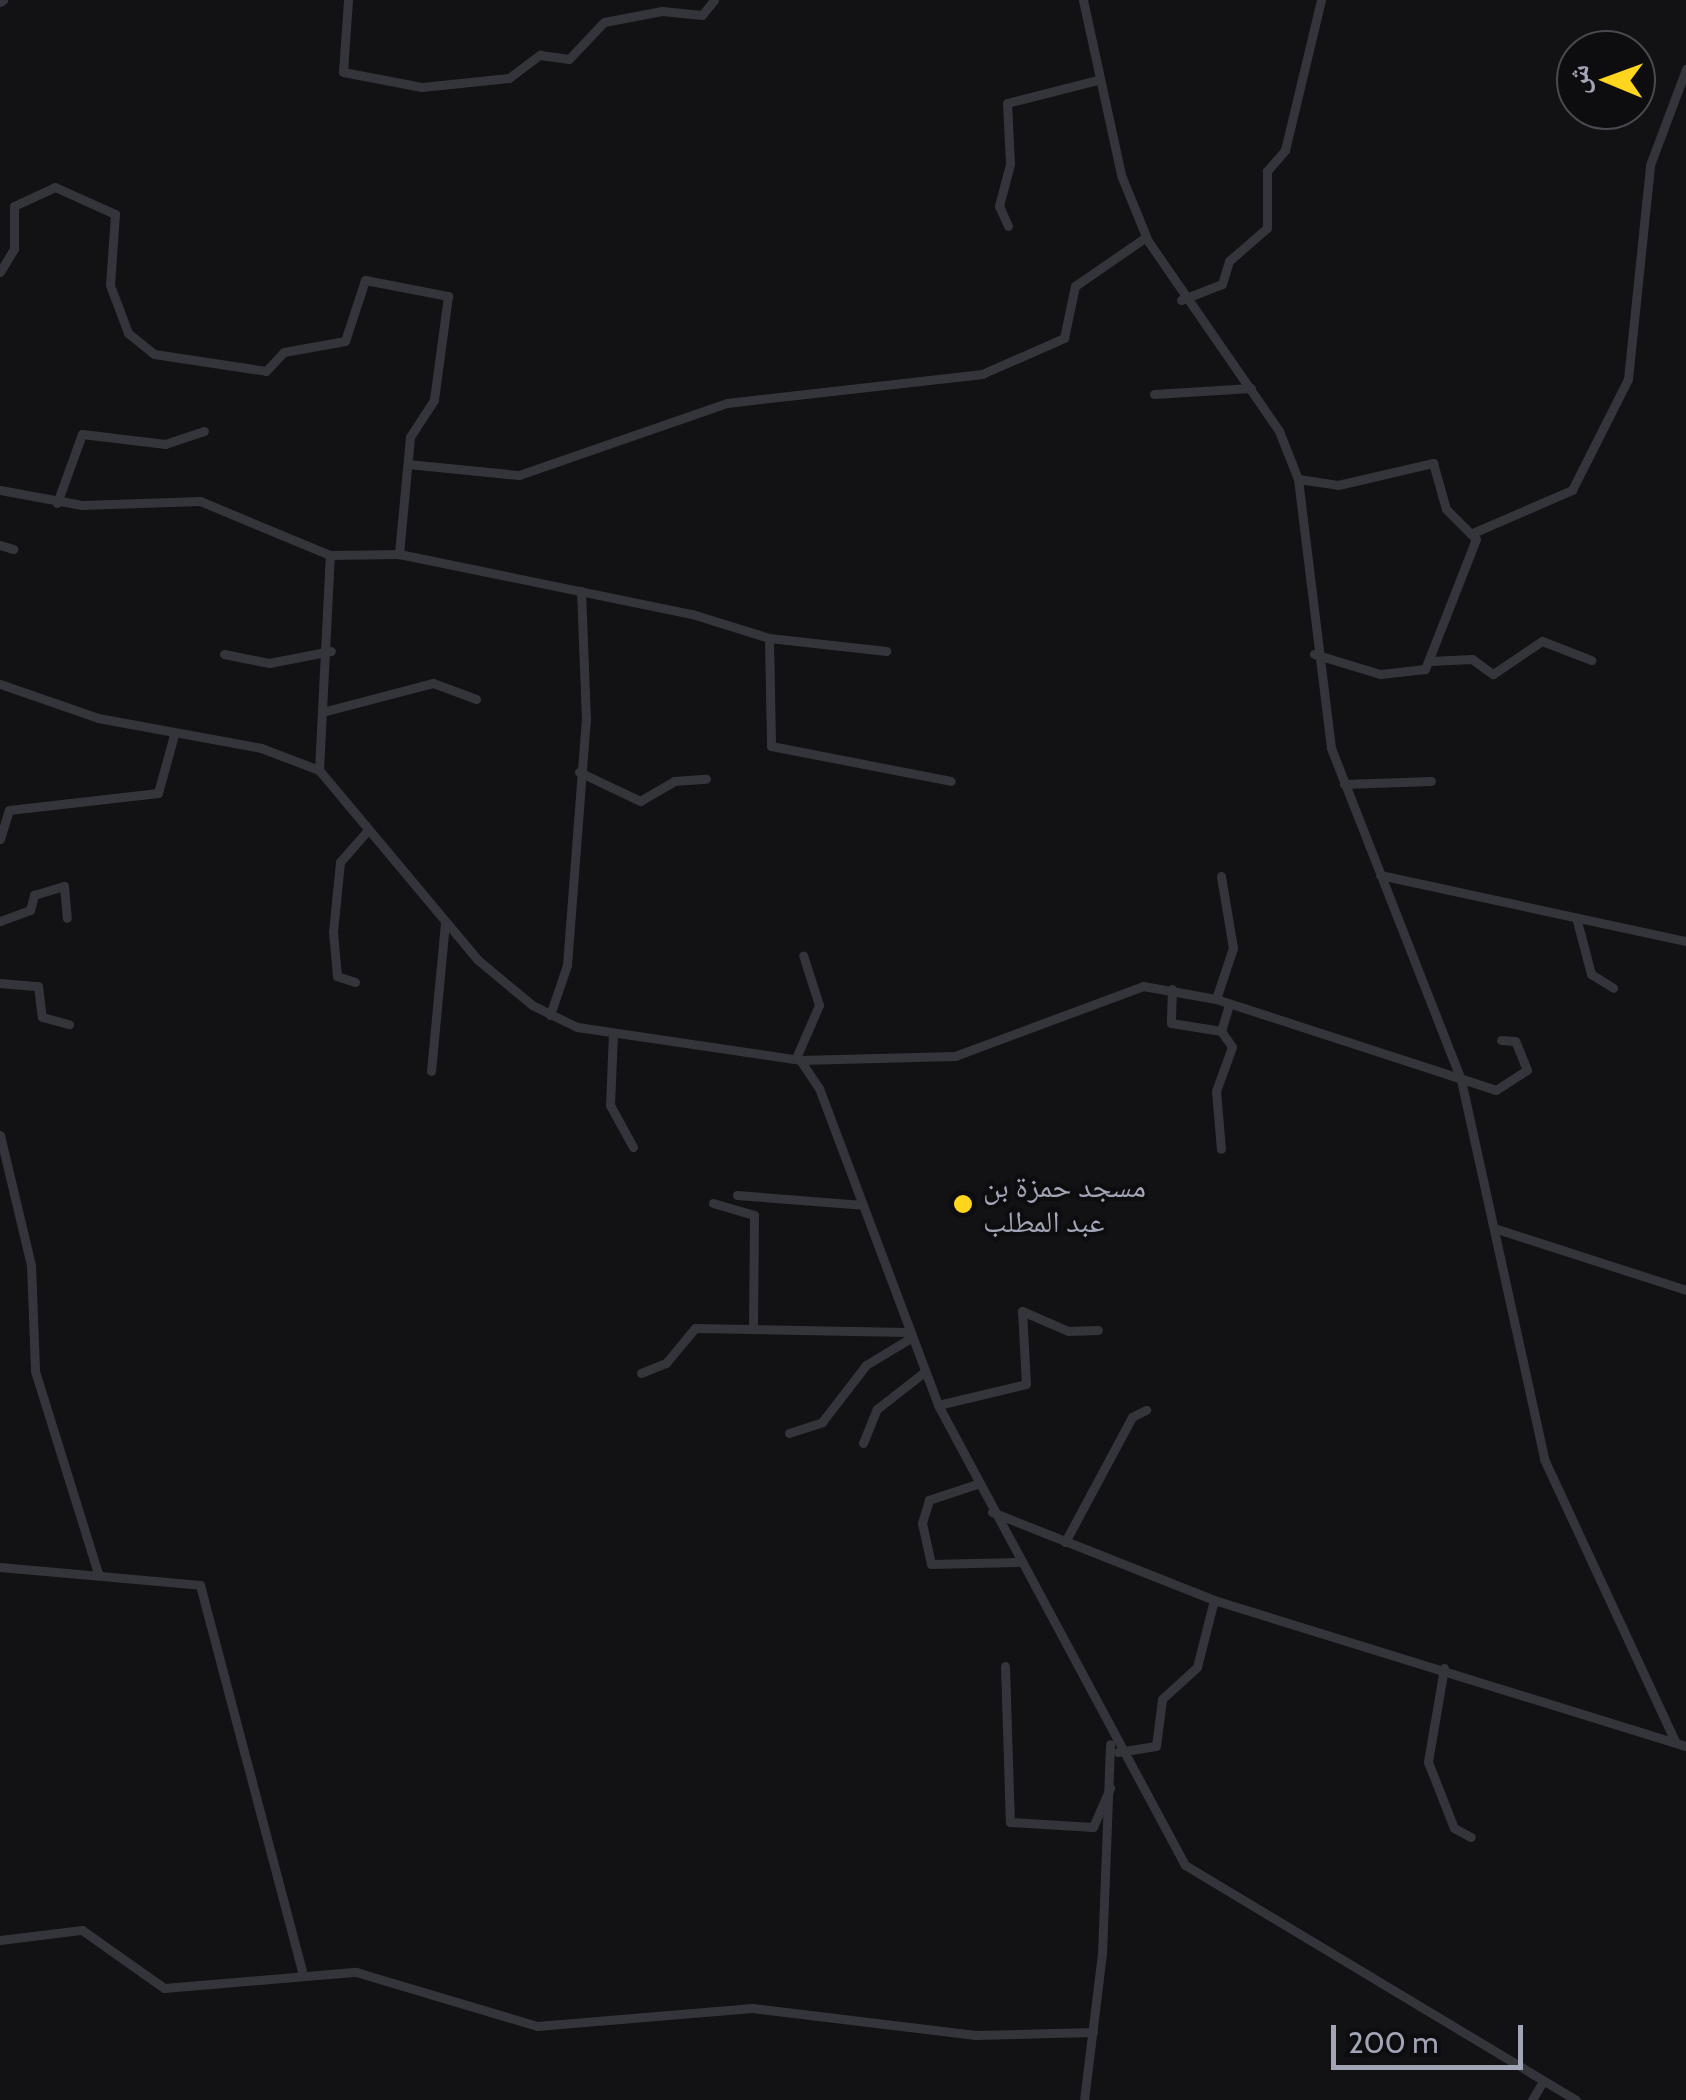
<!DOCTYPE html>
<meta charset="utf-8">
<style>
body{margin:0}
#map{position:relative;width:1686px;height:2100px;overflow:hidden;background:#121214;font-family:Cabin,"Noto Naskh Arabic",sans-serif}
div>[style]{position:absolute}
.minor>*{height:9px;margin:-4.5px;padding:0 4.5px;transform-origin:4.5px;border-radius:4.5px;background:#34343b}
.dots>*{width:28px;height:28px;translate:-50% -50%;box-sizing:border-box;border:5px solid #0d0d0f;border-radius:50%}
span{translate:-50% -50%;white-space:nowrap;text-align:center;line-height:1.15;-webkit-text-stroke:8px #0d0d0f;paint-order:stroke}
.poi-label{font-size:30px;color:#a2a5b5}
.left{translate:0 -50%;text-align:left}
.north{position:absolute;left:1556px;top:30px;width:100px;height:100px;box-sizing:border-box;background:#0d0d0f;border:2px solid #494a51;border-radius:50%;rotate:271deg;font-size:28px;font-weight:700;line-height:40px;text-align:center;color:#a2a5b5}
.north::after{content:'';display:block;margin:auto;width:35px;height:45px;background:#ffd51e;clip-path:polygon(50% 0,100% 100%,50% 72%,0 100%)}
.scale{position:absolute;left:1331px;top:2025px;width:192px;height:45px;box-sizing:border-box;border:5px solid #a2a5b5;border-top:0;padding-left:12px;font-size:30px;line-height:35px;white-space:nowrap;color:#a2a5b5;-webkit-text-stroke:8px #0d0d0f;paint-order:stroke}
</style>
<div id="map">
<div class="minor">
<div style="left:348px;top:0;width:72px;rotate:94deg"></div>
<div style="left:343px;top:72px;width:80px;rotate:10.8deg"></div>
<div style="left:422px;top:87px;width:87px;rotate:-5.9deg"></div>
<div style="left:509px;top:78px;width:39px;rotate:-37deg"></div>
<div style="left:540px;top:55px;width:29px;rotate:8deg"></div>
<div style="left:569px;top:59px;width:51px;rotate:-46.6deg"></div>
<div style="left:604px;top:22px;width:59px;rotate:-10.7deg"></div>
<div style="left:662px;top:11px;width:40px;rotate:5.7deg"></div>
<div style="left:702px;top:15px;width:19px;rotate:-51deg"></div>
<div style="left:1083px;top:0;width:179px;rotate:77.7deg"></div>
<div style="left:1121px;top:175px;width:71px;rotate:67.8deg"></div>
<div style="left:1148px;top:241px;width:231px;rotate:55.4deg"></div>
<div style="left:1279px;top:431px;width:52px;rotate:68.4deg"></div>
<div style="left:1298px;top:479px;width:271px;rotate:83deg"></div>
<div style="left:1331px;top:748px;width:357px;rotate:68.6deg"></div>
<div style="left:1461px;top:1080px;width:388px;rotate:77.6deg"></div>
<div style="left:1544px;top:1459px;width:311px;rotate:65.1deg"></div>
<div style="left:0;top:2px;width:4px;rotate:-34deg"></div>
<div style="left:1008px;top:226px;width:22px;rotate:-114deg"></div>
<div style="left:999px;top:206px;width:43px;rotate:-75.3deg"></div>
<div style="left:1010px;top:164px;width:61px;rotate:-92.8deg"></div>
<div style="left:1007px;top:103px;width:94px;rotate:-14.2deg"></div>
<div style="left:0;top:272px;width:27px;rotate:-59deg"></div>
<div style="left:14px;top:249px;width:43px;rotate:-90deg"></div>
<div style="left:14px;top:206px;width:45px;rotate:-24.9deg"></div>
<div style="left:55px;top:187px;width:66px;rotate:24.2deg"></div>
<div style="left:115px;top:214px;width:71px;rotate:94deg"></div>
<div style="left:110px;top:285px;width:51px;rotate:69.4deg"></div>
<div style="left:128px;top:333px;width:33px;rotate:39deg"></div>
<div style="left:154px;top:354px;width:113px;rotate:8.6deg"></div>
<div style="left:266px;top:371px;width:26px;rotate:-47deg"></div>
<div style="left:284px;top:352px;width:62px;rotate:-10.2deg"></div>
<div style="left:345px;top:341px;width:64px;rotate:-71.8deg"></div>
<div style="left:365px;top:280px;width:85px;rotate:10.9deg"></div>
<div style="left:448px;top:296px;width:105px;rotate:97.7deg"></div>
<div style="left:434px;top:400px;width:44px;rotate:123deg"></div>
<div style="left:410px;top:437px;width:118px;rotate:95.4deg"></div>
<div style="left:1181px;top:300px;width:44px;rotate:-21.3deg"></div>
<div style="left:1222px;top:284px;width:24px;rotate:-73deg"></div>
<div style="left:1229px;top:261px;width:50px;rotate:-41deg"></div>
<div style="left:1267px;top:228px;width:57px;rotate:-90deg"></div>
<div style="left:1267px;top:171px;width:28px;rotate:-49deg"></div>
<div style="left:1285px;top:150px;width:154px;rotate:-76.5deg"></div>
<div style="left:1154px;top:394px;width:97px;rotate:-3.5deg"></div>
<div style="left:408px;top:464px;width:112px;rotate:5.7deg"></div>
<div style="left:519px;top:475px;width:220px;rotate:-19.1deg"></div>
<div style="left:727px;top:403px;width:257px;rotate:-6.5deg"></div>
<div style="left:982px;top:374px;width:90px;rotate:-23.7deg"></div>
<div style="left:1064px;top:338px;width:53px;rotate:-78.1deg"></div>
<div style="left:1075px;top:286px;width:86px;rotate:-34.6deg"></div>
<div style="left:1298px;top:479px;width:40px;rotate:8.5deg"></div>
<div style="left:1338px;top:485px;width:98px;rotate:-13deg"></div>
<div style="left:1433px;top:463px;width:48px;rotate:74.2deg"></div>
<div style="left:1446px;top:509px;width:42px;rotate:45deg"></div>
<div style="left:1476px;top:539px;width:140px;rotate:111.4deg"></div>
<div style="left:1425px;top:669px;width:45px;rotate:173.7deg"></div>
<div style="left:1380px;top:674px;width:69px;rotate:-163.1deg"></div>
<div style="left:0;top:490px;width:83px;rotate:10.4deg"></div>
<div style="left:82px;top:505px;width:118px;rotate:-1.9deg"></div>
<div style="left:200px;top:501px;width:141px;rotate:22.6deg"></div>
<div style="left:330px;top:555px;width:69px;rotate:-0.8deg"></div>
<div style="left:399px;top:554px;width:299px;rotate:11.6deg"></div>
<div style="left:692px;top:614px;width:81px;rotate:17.3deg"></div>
<div style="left:769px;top:638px;width:108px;rotate:88.9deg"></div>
<div style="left:771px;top:746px;width:183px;rotate:11deg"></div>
<div style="left:57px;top:503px;width:73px;rotate:-70.1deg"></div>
<div style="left:82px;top:434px;width:84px;rotate:6.9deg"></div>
<div style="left:165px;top:444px;width:41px;rotate:-18.4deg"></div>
<div style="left:1475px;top:532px;width:106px;rotate:-23.4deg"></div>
<div style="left:1572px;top:490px;width:124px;rotate:-63.2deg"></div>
<div style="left:1628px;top:379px;width:215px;rotate:-84.1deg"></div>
<div style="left:1650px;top:165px;width:103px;rotate:-69.4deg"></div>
<div style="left:0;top:545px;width:14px;rotate:17deg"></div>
<div style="left:769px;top:638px;width:118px;rotate:6.3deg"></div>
<div style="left:224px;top:654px;width:46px;rotate:11.3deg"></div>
<div style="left:269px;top:663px;width:63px;rotate:-11deg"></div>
<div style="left:1430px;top:661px;width:42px;rotate:-2.7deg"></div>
<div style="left:1472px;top:659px;width:26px;rotate:36deg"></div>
<div style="left:1493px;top:674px;width:59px;rotate:-34deg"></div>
<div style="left:1542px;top:641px;width:53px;rotate:21.2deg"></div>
<div style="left:0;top:684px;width:104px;rotate:19.1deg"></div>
<div style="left:98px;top:718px;width:166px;rotate:10.4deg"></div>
<div style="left:261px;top:748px;width:62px;rotate:20.8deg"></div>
<div style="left:319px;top:770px;width:248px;rotate:50.1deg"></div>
<div style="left:478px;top:960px;width:70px;rotate:39.8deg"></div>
<div style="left:532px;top:1005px;width:50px;rotate:26.1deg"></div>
<div style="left:577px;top:1027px;width:225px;rotate:8.4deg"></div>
<div style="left:800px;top:1060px;width:155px;rotate:-1.5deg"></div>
<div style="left:955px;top:1056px;width:201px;rotate:-20.4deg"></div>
<div style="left:1143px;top:986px;width:74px;rotate:10.1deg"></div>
<div style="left:1216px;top:999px;width:294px;rotate:18deg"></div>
<div style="left:1496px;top:1090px;width:37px;rotate:-33deg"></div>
<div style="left:1527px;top:1070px;width:31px;rotate:-112deg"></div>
<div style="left:1515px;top:1041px;width:14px;rotate:-176deg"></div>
<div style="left:326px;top:711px;width:111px;rotate:-14.7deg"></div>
<div style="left:433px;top:683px;width:46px;rotate:20.4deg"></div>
<div style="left:319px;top:770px;width:215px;rotate:-87.1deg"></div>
<div style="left:579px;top:772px;width:68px;rotate:25.4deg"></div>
<div style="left:640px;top:801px;width:39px;rotate:-30deg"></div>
<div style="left:674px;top:781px;width:32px;rotate:-4deg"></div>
<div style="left:1344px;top:784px;width:87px;rotate:-2deg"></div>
<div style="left:0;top:839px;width:30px;rotate:-73deg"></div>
<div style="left:9px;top:810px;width:150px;rotate:-6.5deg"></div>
<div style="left:158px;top:793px;width:60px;rotate:-74.6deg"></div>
<div style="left:1380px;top:875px;width:313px;rotate:12.2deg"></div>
<div style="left:0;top:921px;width:32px;rotate:-20deg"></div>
<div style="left:30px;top:910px;width:16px;rotate:-75deg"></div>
<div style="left:34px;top:895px;width:31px;rotate:-17deg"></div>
<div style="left:64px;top:886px;width:32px;rotate:85deg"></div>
<div style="left:1577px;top:921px;width:55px;rotate:75.2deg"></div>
<div style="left:1591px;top:974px;width:26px;rotate:32deg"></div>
<div style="left:355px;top:982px;width:19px;rotate:-162deg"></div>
<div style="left:337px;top:976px;width:44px;rotate:-95.2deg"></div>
<div style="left:333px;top:932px;width:70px;rotate:-84.3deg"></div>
<div style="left:340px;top:862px;width:43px;rotate:-48.8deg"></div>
<div style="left:0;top:983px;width:38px;rotate:5deg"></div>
<div style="left:38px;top:986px;width:31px;rotate:83deg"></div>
<div style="left:42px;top:1017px;width:28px;rotate:15deg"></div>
<div style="left:1172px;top:989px;width:34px;rotate:92deg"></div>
<div style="left:1171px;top:1023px;width:51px;rotate:9.1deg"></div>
<div style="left:1216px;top:999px;width:54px;rotate:-71.6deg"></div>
<div style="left:1233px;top:948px;width:73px;rotate:-99.5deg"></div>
<div style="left:550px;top:1015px;width:53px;rotate:-71.2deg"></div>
<div style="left:567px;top:965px;width:246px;rotate:-85.6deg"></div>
<div style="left:586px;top:720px;width:129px;rotate:-92.2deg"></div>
<div style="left:1221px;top:1031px;width:19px;rotate:55deg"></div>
<div style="left:1232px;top:1047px;width:47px;rotate:110deg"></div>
<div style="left:1216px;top:1091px;width:58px;rotate:85.1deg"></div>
<div style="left:1221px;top:1031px;width:28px;rotate:-73deg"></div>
<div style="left:613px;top:1033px;width:72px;rotate:92.4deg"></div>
<div style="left:610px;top:1105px;width:48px;rotate:61.3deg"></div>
<div style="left:796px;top:1058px;width:58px;rotate:-66.5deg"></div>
<div style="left:819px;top:1005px;width:52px;rotate:-107.7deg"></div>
<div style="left:800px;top:1060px;width:34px;rotate:56deg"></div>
<div style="left:819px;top:1088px;width:339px;rotate:69.4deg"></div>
<div style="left:938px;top:1405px;width:522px;rotate:61.77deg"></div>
<div style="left:1185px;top:1865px;width:456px;rotate:31deg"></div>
<div style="left:431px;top:1071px;width:149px;rotate:-84.6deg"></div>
<div style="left:0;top:1135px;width:134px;rotate:76.6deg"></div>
<div style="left:31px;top:1265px;width:106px;rotate:87.8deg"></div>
<div style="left:35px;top:1371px;width:212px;rotate:72.7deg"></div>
<div style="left:737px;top:1195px;width:126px;rotate:4.5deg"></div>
<div style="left:713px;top:1203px;width:43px;rotate:16.3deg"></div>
<div style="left:754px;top:1215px;width:113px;rotate:90.5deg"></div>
<div style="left:1494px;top:1228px;width:202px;rotate:17.9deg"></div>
<div style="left:641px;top:1373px;width:27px;rotate:-22deg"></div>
<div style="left:666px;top:1363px;width:45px;rotate:-50.4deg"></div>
<div style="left:695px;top:1328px;width:212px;rotate:1.1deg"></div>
<div style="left:938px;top:1405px;width:90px;rotate:-13.4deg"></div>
<div style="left:1026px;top:1384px;width:73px;rotate:-93.1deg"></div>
<div style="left:1022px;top:1311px;width:50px;rotate:23.5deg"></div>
<div style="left:1068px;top:1331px;width:30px;rotate:-2deg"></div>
<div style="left:789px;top:1433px;width:35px;rotate:-18deg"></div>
<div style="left:822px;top:1422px;width:72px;rotate:-52.3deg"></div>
<div style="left:866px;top:1365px;width:50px;rotate:-31.2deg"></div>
<div style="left:863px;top:1443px;width:37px;rotate:-68deg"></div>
<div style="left:877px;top:1409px;width:58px;rotate:-38deg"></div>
<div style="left:977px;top:1484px;width:51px;rotate:161.6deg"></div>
<div style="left:929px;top:1500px;width:24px;rotate:107deg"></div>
<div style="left:922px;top:1523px;width:42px;rotate:77.6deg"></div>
<div style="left:931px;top:1564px;width:86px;rotate:-1.3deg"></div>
<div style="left:992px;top:1512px;width:239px;rotate:21.6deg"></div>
<div style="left:1214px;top:1600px;width:494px;rotate:17.2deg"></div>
<div style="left:1065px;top:1542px;width:142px;rotate:-61.8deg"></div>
<div style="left:1132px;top:1417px;width:16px;rotate:-27deg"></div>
<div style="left:0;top:1567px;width:201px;rotate:5.1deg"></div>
<div style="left:200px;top:1585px;width:399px;rotate:75.2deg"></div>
<div style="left:1005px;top:1666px;width:156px;rotate:88.2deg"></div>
<div style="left:1010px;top:1822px;width:83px;rotate:3.4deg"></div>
<div style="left:1093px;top:1827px;width:43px;rotate:-66.4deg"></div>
<div style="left:1444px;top:1668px;width:95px;rotate:99.7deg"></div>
<div style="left:1428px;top:1762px;width:71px;rotate:68.5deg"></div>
<div style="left:1454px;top:1828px;width:19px;rotate:28deg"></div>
<div style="left:1118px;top:1752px;width:38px;rotate:-9deg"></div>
<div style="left:1156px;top:1746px;width:47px;rotate:-82.7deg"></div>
<div style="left:1162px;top:1699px;width:47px;rotate:-42.4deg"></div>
<div style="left:1197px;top:1667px;width:69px;rotate:-75.8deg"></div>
<div style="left:0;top:1940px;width:83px;rotate:-7deg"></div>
<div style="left:82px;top:1930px;width:100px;rotate:35.3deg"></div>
<div style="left:164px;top:1988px;width:193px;rotate:-4.8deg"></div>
<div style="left:356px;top:1972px;width:189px;rotate:16.6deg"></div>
<div style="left:537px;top:2026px;width:216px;rotate:-4.8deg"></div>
<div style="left:752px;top:2008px;width:225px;rotate:6.9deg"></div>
<div style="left:975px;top:2035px;width:118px;rotate:-1.5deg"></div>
<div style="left:1084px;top:2100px;width:147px;rotate:-83deg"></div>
<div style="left:1102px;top:1954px;width:210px;rotate:-87.8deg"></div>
<div style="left:1532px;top:2100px;width:22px;rotate:-60deg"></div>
</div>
<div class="dots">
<div style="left:963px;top:1204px;background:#ffd51e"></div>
</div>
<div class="poi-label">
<span class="left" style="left:983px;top:1204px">مسجد حمزة بن<br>عبد المطلب</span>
</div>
<div class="north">ش</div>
<div class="scale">200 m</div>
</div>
